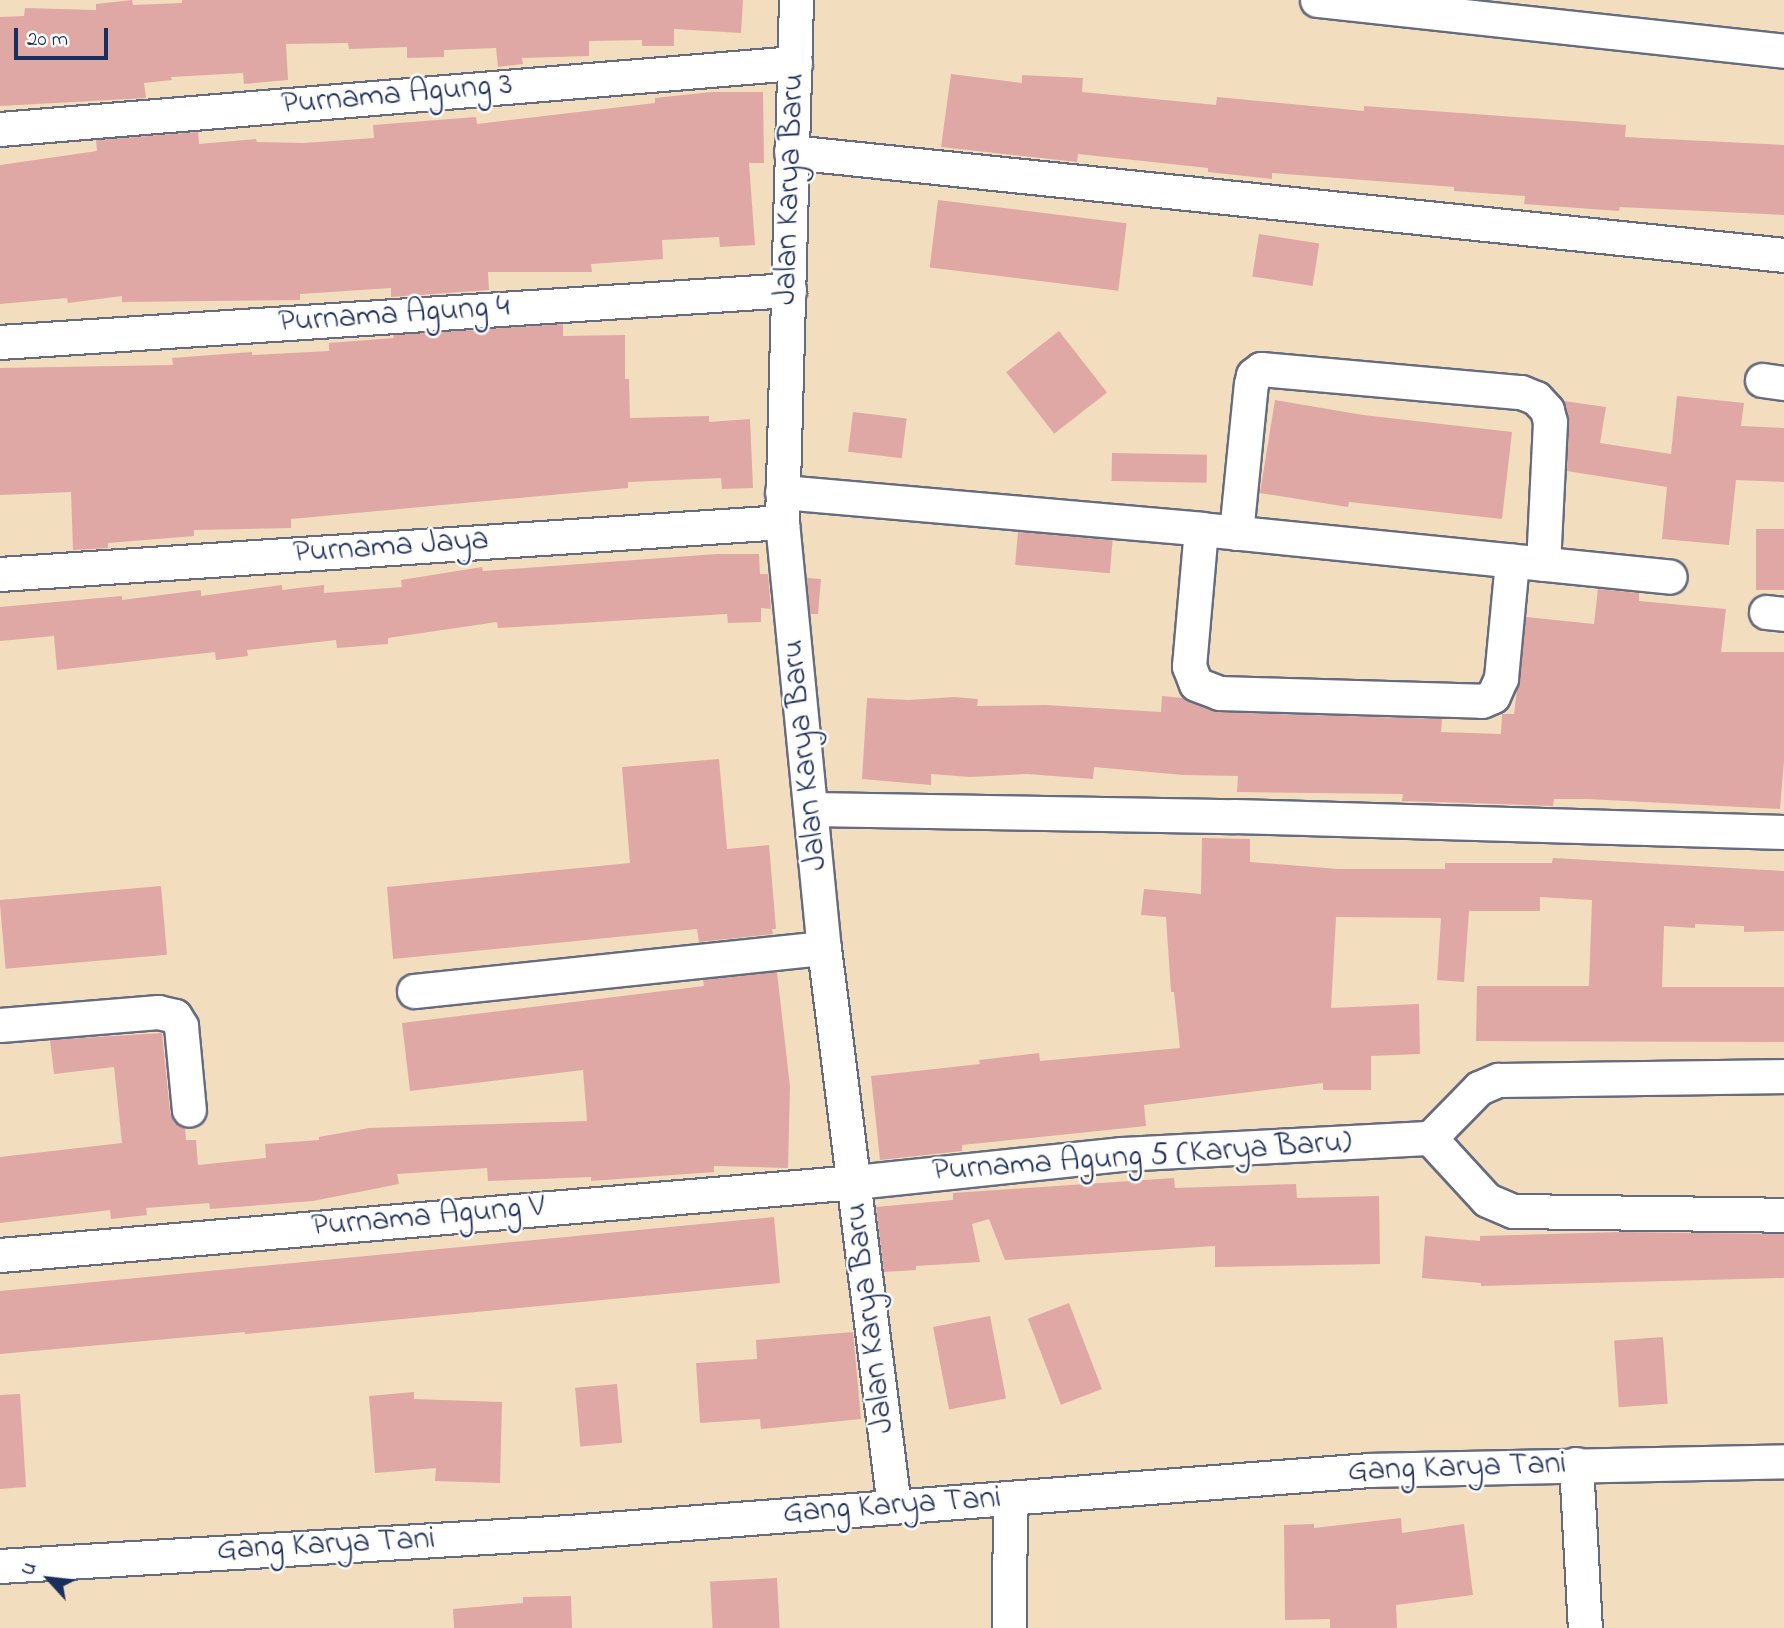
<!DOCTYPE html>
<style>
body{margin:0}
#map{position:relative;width:1784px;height:1628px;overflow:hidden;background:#f2ddbf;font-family:"Indie Flower",sans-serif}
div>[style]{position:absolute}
.building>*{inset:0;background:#e0a8a4;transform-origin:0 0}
.roads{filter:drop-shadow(2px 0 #666c80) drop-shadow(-2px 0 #666c80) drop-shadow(0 2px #666c80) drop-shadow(0 -2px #666c80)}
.minor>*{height:33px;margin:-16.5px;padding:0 16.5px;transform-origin:16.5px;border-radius:16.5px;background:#fff}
span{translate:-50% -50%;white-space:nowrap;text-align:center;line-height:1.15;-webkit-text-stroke:5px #fdfcf7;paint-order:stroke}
.street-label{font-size:32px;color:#1b2f5e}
.north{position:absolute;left:14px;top:1544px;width:70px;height:70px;-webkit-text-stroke:5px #fdfcf7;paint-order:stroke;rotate:297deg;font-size:19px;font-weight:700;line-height:28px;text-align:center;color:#1b2f5e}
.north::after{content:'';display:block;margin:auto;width:24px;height:32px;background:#1b2f5e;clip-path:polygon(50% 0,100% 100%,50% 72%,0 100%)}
.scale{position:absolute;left:14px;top:28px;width:94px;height:32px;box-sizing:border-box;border:4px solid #1b2f5e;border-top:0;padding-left:9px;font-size:21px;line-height:24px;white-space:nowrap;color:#1b2f5e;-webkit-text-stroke:5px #fdfcf7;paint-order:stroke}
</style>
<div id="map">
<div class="building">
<div style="clip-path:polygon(132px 0,133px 5px,182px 3px,182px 0,743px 0,741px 33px,674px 29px,674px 46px,642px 46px,642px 40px,589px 41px,589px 56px,522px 58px,523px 64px,498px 67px,496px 48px,444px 50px,444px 57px,407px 58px,407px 47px,349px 49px,348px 43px,286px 44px,288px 80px,244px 84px,243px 73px,171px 77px,172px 80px,144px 83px,146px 98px,0 106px,0 17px,24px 16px,25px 8px,96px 10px,96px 4px)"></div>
<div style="clip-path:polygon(951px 74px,1022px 83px,1022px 75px,1083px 78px,1082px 92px,1216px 105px,1217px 97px,1364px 111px,1364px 106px,1626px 125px,1625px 137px,1784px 145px,1784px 215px,1620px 207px,1619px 211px,1524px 204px,1525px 196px,1454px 191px,1454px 187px,1272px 173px,1272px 179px,1208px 172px,1208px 168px,1078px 154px,1077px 162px,941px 147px)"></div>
<div style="clip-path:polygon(712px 92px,763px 92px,764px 163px,749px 163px,755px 245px,720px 247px,719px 237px,662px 240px,663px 259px,591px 264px,592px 272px,488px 272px,489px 290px,391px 297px,391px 288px,300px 294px,300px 300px,122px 302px,122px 296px,68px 303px,67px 298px,0 304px,0 165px,97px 151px,96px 140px,198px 132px,199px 144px,256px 139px,257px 142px,304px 143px,374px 138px,373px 125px,476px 117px,477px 124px,655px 103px,655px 98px)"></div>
<div style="left:938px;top:200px;width:190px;height:68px;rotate:7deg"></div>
<div style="left:1259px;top:234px;width:61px;height:43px;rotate:9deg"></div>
<div style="clip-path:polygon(563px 324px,563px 336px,625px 335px,625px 379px,629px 379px,630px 418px,709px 416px,709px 422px,750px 419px,753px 488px,722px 489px,721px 478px,628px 482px,628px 488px,291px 519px,291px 528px,194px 530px,194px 536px,108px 543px,108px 548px,73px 550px,71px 492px,0 495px,0 368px,173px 365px,172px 358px,252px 352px,252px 355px,329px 351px,329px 343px,394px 338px,393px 335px)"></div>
<div style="left:1059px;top:331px;width:78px;height:67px;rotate:52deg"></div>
<div style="clip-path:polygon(1677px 396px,1744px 403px,1741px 426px,1784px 428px,1784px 482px,1736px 480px,1729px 545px,1662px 539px,1667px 487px,1567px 471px,1569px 423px,1564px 401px,1606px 407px,1600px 443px,1671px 454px)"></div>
<div style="clip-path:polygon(1275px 400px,1363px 415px,1512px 432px,1502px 519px,1349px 502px,1348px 507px,1260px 493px)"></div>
<div style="left:853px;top:412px;width:54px;height:40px;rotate:7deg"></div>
<div style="left:1112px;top:453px;width:95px;height:28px;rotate:1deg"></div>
<div style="left:1756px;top:529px;width:28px;height:61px"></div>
<div style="left:1018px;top:532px;width:95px;height:33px;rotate:5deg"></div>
<div style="clip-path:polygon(717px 554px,759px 554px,760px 574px,768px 574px,771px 609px,761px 608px,761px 622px,728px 623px,727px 614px,498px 628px,497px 622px,388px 638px,388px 644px,337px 648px,336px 640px,247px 650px,248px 656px,216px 660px,215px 652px,57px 670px,54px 636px,0 641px,0 607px,122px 596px,122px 600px,201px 590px,201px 596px,282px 585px,282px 590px,324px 585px,324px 593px,402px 587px,401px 580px,482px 567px,483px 571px)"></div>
<div style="clip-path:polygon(807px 578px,821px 579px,818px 614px,810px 614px)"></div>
<div style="clip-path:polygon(1598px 589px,1639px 593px,1639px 601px,1726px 609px,1721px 652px,1784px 652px,1784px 761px,1780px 809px,1587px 799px,1554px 799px,1553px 806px,1500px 804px,1402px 801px,1403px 794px,1237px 792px,1238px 776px,1183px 775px,1094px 767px,1093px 779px,1027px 774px,970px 777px,931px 774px,931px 785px,862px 779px,867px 698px,909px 700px,954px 697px,978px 699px,977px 706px,1045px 705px,1161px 712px,1162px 696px,1183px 698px,1218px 712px,1442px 719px,1441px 732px,1501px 734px,1502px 714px,1514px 714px,1526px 617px,1594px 624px)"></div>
<div style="clip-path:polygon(719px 759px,727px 849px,769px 845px,776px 929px,772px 929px,773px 934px,699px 942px,697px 929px,393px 959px,387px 887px,630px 863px,622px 767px)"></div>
<div style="clip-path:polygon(1202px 838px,1250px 839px,1250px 862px,1338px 869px,1445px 869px,1445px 863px,1552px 863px,1553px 858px,1784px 871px,1784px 931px,1744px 932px,1744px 926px,1695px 924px,1695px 928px,1664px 926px,1662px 987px,1784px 987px,1784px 1042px,1476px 1041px,1477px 986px,1589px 986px,1592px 900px,1540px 897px,1540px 911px,1469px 911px,1464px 982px,1437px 980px,1441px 918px,1336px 917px,1331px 1008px,1419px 1004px,1420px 1054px,1371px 1056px,1371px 1090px,1323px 1090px,1323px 1083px,1144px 1105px,1146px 1126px,962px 1145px,962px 1151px,880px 1160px,871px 1076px,980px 1064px,979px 1060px,1039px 1053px,1040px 1061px,1180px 1048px,1174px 992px,1171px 992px,1166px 917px,1141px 915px,1144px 889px,1201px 894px)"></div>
<div style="left:161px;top:886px;width:69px;height:162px;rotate:85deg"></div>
<div style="clip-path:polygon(777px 972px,790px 1087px,788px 1168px,714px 1166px,714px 1172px,591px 1181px,591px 1177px,488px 1181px,487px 1168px,397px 1174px,399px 1184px,313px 1201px,210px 1209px,209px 1203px,146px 1208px,147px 1215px,111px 1219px,110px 1210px,0 1223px,0 1157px,122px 1143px,114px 1067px,54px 1074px,50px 1040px,162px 1033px,170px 1112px,174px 1122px,185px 1128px,186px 1140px,196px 1140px,198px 1165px,266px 1158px,265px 1144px,319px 1140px,319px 1137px,369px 1128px,587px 1121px,583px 1070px,410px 1091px,402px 1023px,704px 986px,703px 980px)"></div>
<div style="clip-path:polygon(1174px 1178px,1175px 1188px,1296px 1184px,1297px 1198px,1379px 1196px,1380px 1264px,1215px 1267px,1215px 1246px,1005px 1260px,989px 1219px,972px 1224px,980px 1262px,916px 1266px,916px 1270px,884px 1272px,876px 1207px,953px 1200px,953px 1193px)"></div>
<div style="clip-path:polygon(774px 1217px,780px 1283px,245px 1334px,245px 1332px,0 1354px,0 1291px)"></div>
<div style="clip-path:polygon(1621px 1232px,1784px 1234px,1784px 1278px,1481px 1286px,1481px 1283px,1422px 1278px,1425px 1236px,1480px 1241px,1480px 1236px)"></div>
<div style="left:1069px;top:1303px;width:92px;height:44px;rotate:69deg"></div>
<div style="left:990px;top:1316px;width:84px;height:58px;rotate:79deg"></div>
<div style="clip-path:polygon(853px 1332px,861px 1419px,761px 1429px,760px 1419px,700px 1423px,696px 1363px,757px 1359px,756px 1340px)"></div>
<div style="left:1663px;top:1337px;width:67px;height:49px;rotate:86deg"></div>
<div style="left:617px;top:1384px;width:59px;height:42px;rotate:85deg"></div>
<div style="clip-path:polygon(414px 1392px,414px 1399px,502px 1402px,500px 1483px,435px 1481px,436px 1468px,375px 1473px,369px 1396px)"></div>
<div style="clip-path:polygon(20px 1394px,26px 1487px,0 1489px,0 1395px)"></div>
<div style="clip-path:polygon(1401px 1518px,1402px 1533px,1464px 1524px,1473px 1595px,1396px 1605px,1397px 1628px,1330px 1628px,1330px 1619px,1285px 1620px,1284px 1525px,1314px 1524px,1314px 1528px)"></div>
<div style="left:777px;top:1578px;width:50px;height:67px;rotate:87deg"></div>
<div style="clip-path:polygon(571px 1596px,572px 1628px,454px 1628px,453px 1609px,523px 1603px,523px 1597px)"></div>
</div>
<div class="roads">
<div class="minor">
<div style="left:796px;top:0;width:522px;rotate:91.54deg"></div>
<div style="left:782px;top:522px;width:428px;rotate:84.4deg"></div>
<div style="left:824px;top:948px;width:562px;rotate:82.85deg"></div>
<div style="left:1317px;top:0;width:470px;rotate:6.2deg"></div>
<div style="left:0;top:129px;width:798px;rotate:-4.75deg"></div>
<div style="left:791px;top:152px;width:998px;rotate:5.92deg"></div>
<div style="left:0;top:342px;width:791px;rotate:-3.77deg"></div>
<div style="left:1762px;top:380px;width:22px;rotate:8deg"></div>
<div style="left:782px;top:492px;width:421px;rotate:5deg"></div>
<div style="left:1201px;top:529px;width:471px;rotate:5.8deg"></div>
<div style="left:1201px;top:529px;width:138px;rotate:95deg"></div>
<div style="left:1189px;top:666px;width:19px;rotate:69deg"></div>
<div style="left:1196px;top:684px;width:25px;rotate:21deg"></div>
<div style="left:1219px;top:693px;width:263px;rotate:1.7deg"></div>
<div style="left:1482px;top:701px;width:12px;rotate:-24deg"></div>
<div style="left:1493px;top:696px;width:20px;rotate:-66deg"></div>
<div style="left:1501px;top:678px;width:118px;rotate:-84.6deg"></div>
<div style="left:1236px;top:533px;width:150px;rotate:-84.3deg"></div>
<div style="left:1251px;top:384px;width:9px;rotate:-77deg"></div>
<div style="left:1253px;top:375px;width:10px;rotate:-37deg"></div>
<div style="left:1261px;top:369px;width:261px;rotate:5.1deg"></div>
<div style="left:1521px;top:392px;width:16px;rotate:22deg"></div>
<div style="left:1536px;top:398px;width:16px;rotate:47deg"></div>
<div style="left:1547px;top:410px;width:12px;rotate:76deg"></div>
<div style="left:1550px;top:422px;width:142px;rotate:92.8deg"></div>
<div style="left:0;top:574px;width:784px;rotate:-3.8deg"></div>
<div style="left:1766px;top:612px;width:18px;rotate:6deg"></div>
<div style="left:812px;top:809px;width:422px;rotate:1deg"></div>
<div style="left:1234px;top:816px;width:550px;rotate:1.67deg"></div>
<div style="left:414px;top:991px;width:412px;rotate:-6deg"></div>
<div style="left:0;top:1025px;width:159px;rotate:-4.7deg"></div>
<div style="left:158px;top:1012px;width:17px;rotate:13deg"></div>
<div style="left:175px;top:1016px;width:12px;rotate:59deg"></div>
<div style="left:181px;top:1026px;width:84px;rotate:84.6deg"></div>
<div style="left:1430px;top:1138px;width:84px;rotate:47.4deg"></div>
<div style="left:1487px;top:1200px;width:28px;rotate:23deg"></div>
<div style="left:1513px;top:1211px;width:271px;rotate:0.8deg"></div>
<div style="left:0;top:1255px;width:858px;rotate:-4.88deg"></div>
<div style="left:855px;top:1182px;width:267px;rotate:-6deg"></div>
<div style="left:1121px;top:1154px;width:309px;rotate:-3deg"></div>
<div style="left:1430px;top:1138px;width:70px;rotate:-45.6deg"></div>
<div style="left:1479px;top:1088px;width:21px;rotate:-23deg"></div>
<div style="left:1498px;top:1080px;width:286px;rotate:-0.8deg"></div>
<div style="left:1576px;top:1464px;width:164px;rotate:86.9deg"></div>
<div style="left:0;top:1566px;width:570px;rotate:-3.42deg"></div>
<div style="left:569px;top:1532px;width:803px;rotate:-4.43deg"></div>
<div style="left:1370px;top:1470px;width:414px;rotate:-1.2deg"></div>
<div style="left:1009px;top:1628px;width:130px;rotate:-89.6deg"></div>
</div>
</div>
<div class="street-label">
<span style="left:397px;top:96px;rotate:-5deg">Purnama Agung 3</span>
<span style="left:791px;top:189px;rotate:-88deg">Jalan Karya Baru</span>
<span style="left:394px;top:316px;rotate:-4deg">Purnama Agung 4</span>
<span style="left:391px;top:548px;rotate:-4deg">Purnama Jaya</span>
<span style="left:806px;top:755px;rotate:-96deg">Jalan Karya Baru</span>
<span style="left:1142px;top:1158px;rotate:-4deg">Purnama Agung 5 (Karya Baru)</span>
<span style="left:428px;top:1218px;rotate:-5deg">Purnama Agung V</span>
<span style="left:871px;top:1318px;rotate:-97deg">Jalan Karya Baru</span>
<span style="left:1457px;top:1469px;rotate:-2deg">Gang Karya Tani</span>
<span style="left:892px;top:1507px;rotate:-4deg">Gang Karya Tani</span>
<span style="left:326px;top:1546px;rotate:-3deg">Gang Karya Tani</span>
</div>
<div class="north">U</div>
<div class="scale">20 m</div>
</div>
